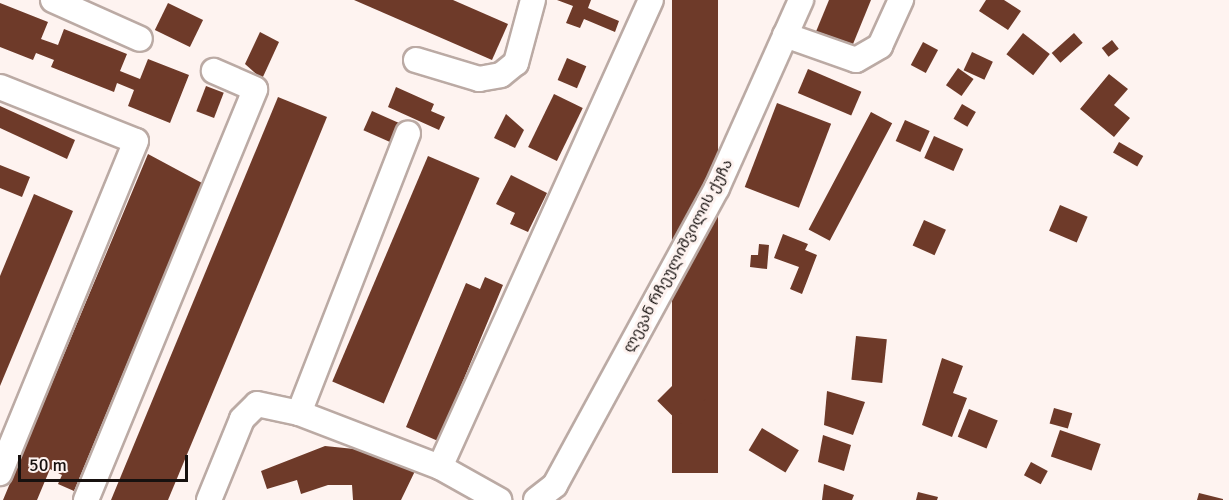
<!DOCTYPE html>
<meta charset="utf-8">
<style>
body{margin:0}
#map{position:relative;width:1229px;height:500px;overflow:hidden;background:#fef3f0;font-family:Signika,"Noto Sans Georgian",sans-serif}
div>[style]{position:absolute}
.building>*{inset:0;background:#6e3a29;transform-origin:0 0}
.roads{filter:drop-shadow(2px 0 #bbaaa4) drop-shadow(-2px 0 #bbaaa4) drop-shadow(0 2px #bbaaa4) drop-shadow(0 -2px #bbaaa4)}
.minor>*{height:24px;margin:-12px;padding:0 12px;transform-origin:12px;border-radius:12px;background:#fff}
span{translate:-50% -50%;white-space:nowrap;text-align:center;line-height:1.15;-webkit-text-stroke:6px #fef3f0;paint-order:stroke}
.street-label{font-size:15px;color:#17110f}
.scale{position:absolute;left:18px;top:455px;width:170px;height:27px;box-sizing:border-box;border:3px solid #17110f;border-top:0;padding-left:8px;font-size:18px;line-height:21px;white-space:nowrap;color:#17110f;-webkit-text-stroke:4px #fef3f0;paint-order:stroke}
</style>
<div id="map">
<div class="building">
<div style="clip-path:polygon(354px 0,453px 0,508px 24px,492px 60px)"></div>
<div style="clip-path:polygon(557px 0,591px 0,588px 8px,619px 21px,615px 32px,584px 19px,580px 28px,566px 23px,573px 6px)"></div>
<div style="left:672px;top:0;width:46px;height:473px"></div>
<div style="clip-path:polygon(829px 0,871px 0,851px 49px,815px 34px)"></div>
<div style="clip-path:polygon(986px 0,1004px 0,1021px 11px,1008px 30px,979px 11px)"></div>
<div style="clip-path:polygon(0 3px,48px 22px,41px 39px,58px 45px,64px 29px,127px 54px,120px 71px,140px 79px,148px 59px,189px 75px,170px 123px,128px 106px,134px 90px,117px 83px,114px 92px,51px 67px,54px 60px,36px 53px,33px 60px,0 47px)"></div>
<div style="left:168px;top:3px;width:39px;height:30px;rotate:26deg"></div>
<div style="clip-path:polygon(260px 32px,279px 42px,262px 79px,245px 64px)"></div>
<div style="left:1023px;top:33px;width:34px;height:27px;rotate:38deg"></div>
<div style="left:1074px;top:33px;width:13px;height:30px;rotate:48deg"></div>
<div style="left:1112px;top:40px;width:11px;height:13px;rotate:52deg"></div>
<div style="left:923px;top:42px;width:17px;height:26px;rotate:28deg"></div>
<div style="left:972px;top:52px;width:23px;height:20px;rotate:25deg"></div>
<div style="left:567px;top:58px;width:21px;height:24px;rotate:23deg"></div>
<div style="left:958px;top:68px;width:19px;height:21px;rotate:35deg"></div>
<div style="left:808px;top:69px;width:58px;height:26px;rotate:23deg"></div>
<div style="clip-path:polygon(1109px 74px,1128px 89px,1114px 105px,1130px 118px,1114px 137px,1080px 109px)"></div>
<div style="left:206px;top:86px;width:19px;height:27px;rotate:21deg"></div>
<div style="clip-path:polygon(396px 87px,434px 104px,431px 111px,445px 117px,439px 130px,388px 107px)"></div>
<div style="left:554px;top:94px;width:32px;height:59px;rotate:26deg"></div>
<div style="clip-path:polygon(278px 97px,327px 117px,279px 234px,168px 500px,111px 500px)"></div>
<div style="left:777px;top:103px;width:58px;height:90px;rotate:21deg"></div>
<div style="left:962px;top:104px;width:16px;height:17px;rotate:30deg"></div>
<div style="clip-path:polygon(0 106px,75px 140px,67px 159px,0 128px)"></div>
<div style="left:372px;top:111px;width:37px;height:21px;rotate:24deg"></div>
<div style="left:871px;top:112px;width:24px;height:133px;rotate:28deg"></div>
<div style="clip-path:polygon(506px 114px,524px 130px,515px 148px,494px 138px)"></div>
<div style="left:905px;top:120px;width:27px;height:23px;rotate:24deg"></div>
<div style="left:934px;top:136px;width:32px;height:24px;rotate:24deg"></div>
<div style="left:1119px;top:142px;width:28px;height:12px;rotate:30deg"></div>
<div style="clip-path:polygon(148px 154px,202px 183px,74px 491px,58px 484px,62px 475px,50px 469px,37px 500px,3px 500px)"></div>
<div style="left:428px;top:156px;width:56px;height:245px;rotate:23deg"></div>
<div style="clip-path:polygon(0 165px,30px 177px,22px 197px,0 188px)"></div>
<div style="clip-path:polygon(511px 175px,547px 193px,528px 232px,510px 224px,515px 213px,496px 204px)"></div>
<div style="clip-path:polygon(34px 194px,73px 211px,0 386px,0 276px)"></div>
<div style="left:1060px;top:205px;width:30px;height:28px;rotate:23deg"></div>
<div style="left:924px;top:220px;width:24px;height:28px;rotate:24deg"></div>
<div style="clip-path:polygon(783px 234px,808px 244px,805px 250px,817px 255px,802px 294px,790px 289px,799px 267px,774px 258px)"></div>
<div style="clip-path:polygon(759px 244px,769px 245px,767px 269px,750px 267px,751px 255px,758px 255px)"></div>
<div style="clip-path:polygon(485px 277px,503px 285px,438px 441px,406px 427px,466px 283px,480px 289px)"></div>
<div style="left:856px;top:336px;width:31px;height:44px;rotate:6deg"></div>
<div style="clip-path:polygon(942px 358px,963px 366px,953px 393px,967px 398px,952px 437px,922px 425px)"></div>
<div style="left:682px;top:376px;width:33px;height:35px;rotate:45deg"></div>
<div style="clip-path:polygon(827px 391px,865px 402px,853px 435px,824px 425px)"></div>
<div style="left:1054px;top:408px;width:19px;height:16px;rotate:16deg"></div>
<div style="left:969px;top:409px;width:31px;height:30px;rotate:22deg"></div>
<div style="left:762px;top:428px;width:43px;height:26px;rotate:31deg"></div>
<div style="left:1060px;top:430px;width:43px;height:28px;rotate:19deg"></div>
<div style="clip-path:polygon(823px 435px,851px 445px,844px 471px,818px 462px)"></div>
<div style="clip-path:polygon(325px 446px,364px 450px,416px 469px,401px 500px,353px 500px,352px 485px,328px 485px,301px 494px,297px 480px,267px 489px,261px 471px)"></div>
<div style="left:1031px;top:462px;width:19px;height:15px;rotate:28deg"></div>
<div style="clip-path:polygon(824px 484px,854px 495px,852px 500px,822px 500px)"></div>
<div style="clip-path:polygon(918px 492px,938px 497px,937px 500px,916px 500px)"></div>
<div style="clip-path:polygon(1199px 493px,1223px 499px,1223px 500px,1197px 500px)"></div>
</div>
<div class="roads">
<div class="minor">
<div style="left:53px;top:0;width:95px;rotate:24.1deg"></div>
<div style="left:785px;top:35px;width:75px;rotate:19.4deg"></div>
<div style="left:856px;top:60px;width:28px;rotate:-30deg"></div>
<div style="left:880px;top:46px;width:51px;rotate:-65.5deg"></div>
<div style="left:416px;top:60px;width:66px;rotate:16.8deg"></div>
<div style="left:479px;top:79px;width:22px;rotate:-10deg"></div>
<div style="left:501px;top:75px;width:19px;rotate:-39deg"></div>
<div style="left:516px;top:63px;width:65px;rotate:-74.9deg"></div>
<div style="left:0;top:87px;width:146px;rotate:21.7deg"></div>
<div style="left:136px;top:141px;width:359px;rotate:112.3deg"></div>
<div style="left:299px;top:413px;width:300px;rotate:-68.7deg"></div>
<div style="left:440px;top:467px;width:512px;rotate:-65.69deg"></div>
<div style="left:86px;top:500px;width:444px;rotate:-67.6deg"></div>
<div style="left:255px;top:89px;width:45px;rotate:-156.3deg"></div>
<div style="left:209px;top:500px;width:87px;rotate:-67.8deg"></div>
<div style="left:242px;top:419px;width:21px;rotate:-45deg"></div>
<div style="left:257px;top:404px;width:43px;rotate:12.1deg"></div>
<div style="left:299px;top:413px;width:151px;rotate:21deg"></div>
<div style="left:440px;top:467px;width:68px;rotate:29.2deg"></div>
<div style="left:536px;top:500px;width:24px;rotate:-38deg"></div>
<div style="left:555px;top:485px;width:338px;rotate:-61.4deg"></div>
<div style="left:717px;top:188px;width:206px;rotate:-65.9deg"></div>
</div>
</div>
<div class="street-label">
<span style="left:678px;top:256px;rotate:-62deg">ლევან რჩეულიშვილის ქუჩა</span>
</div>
<div class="scale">50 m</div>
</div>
